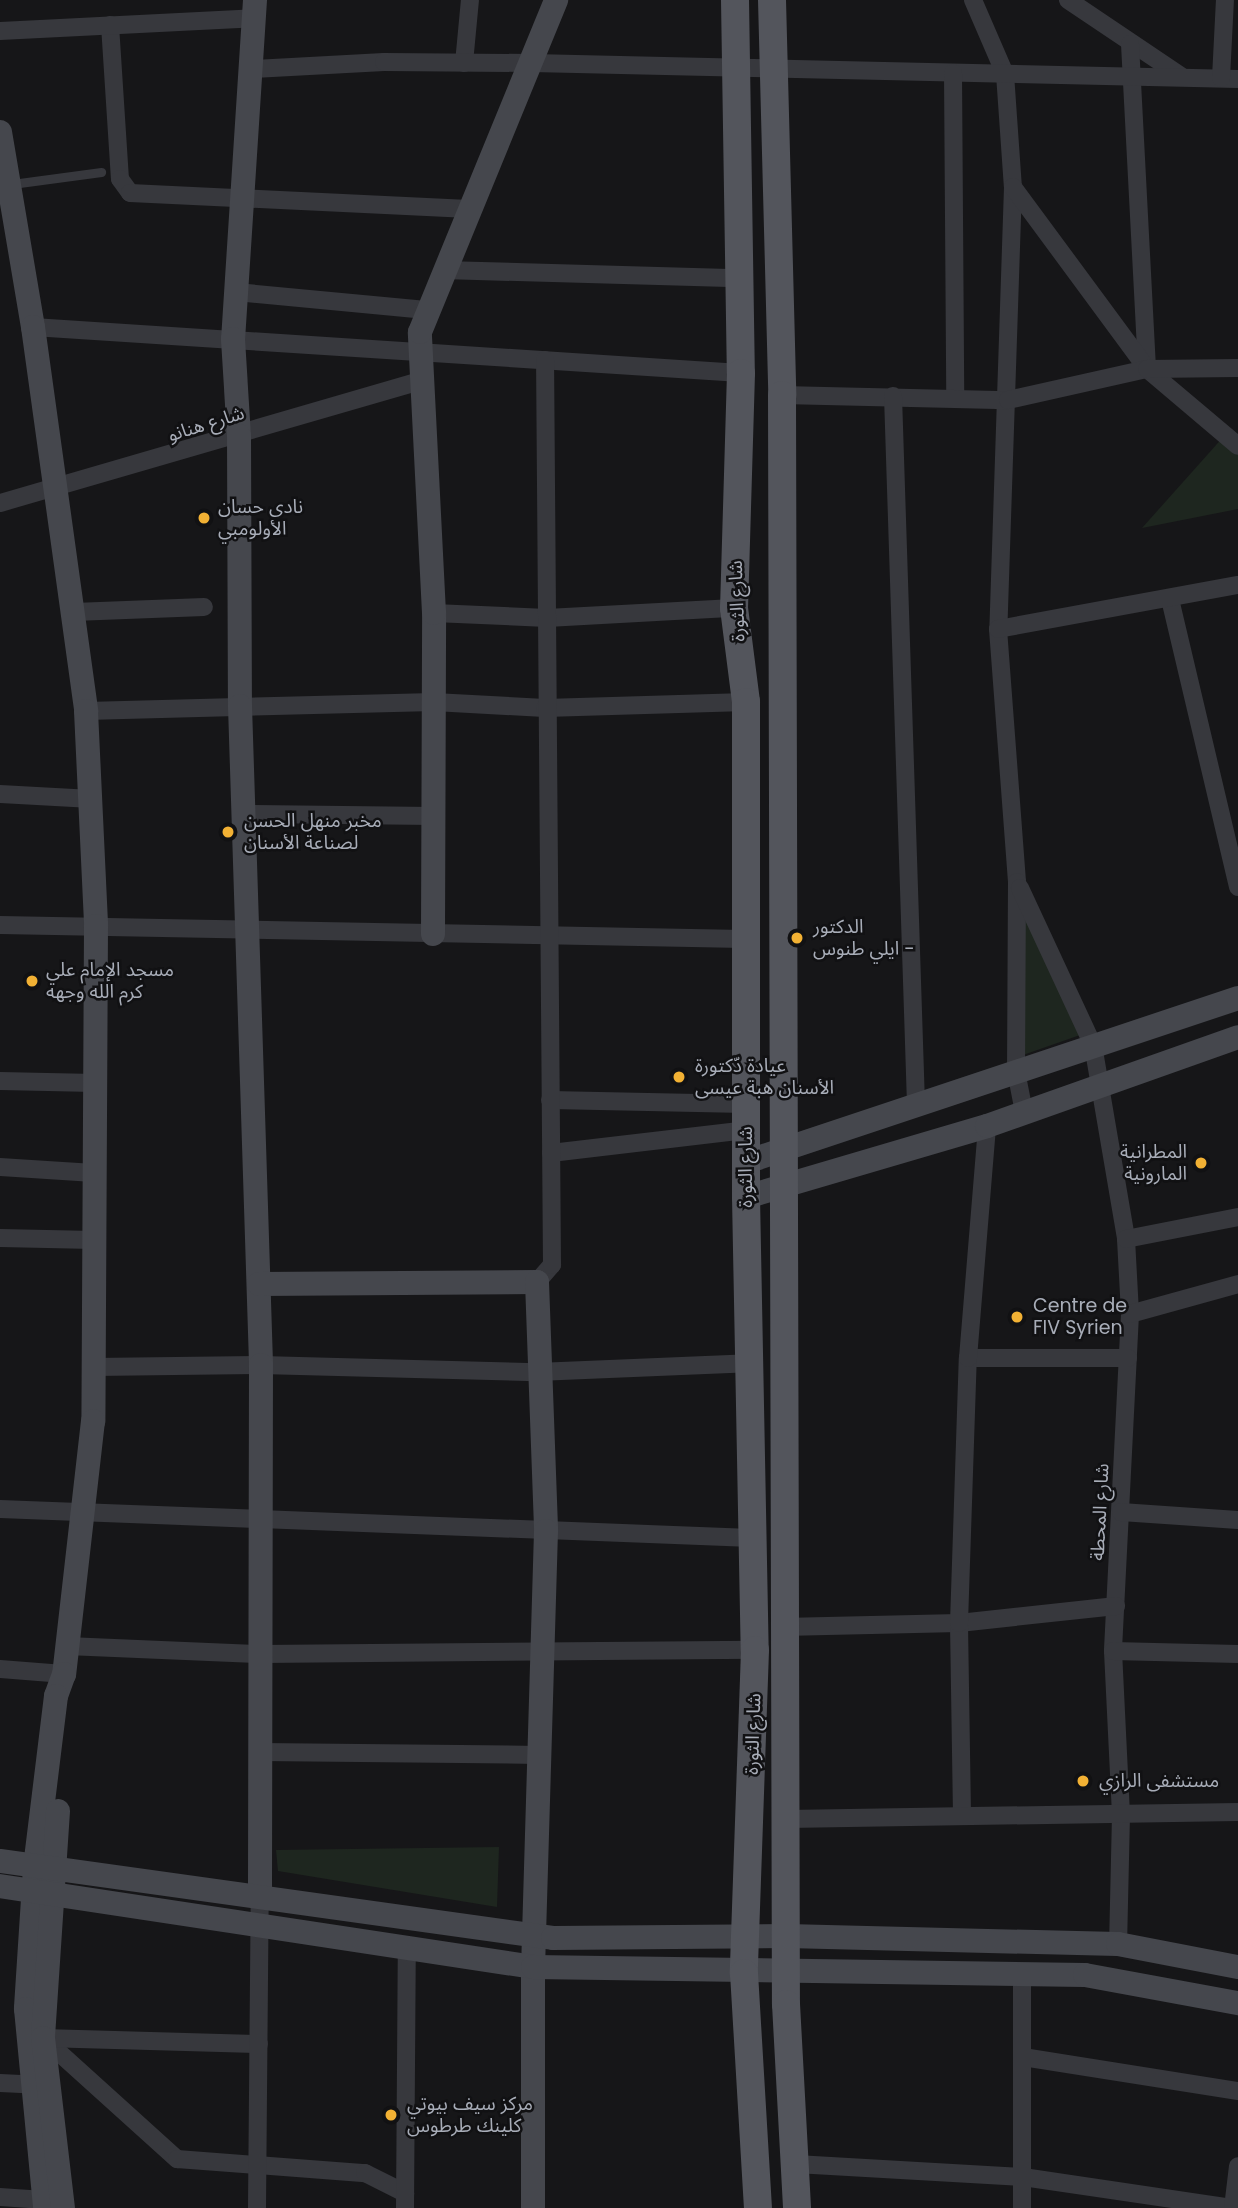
<!DOCTYPE html>
<meta charset="utf-8">
<style>
body{margin:0}
#map{position:relative;width:1238px;height:2208px;overflow:hidden;background:#161618;font-family:Poppins,"Noto Sans Arabic",sans-serif}
div>[style]{position:absolute}
.green>*{inset:0;background:#1e261f}
.lane>*{height:9px;margin:-4.5px;padding:0 4.5px;transform-origin:4.5px;border-radius:4.5px;background:#37383d}
.street>*{height:18px;margin:-9px;padding:0 9px;transform-origin:9px;border-radius:9px;background:#37383d}
.secondary>*{height:24px;margin:-12px;padding:0 12px;transform-origin:12px;border-radius:12px;background:#45474d}
.primary>*{height:28px;margin:-14px;padding:0 14px;transform-origin:14px;border-radius:14px;background:#53555c}
.dots>*{width:19px;height:19px;translate:-50% -50%;box-sizing:border-box;border:4px solid #111113;border-radius:50%}
span{translate:-50% -50%;white-space:nowrap;text-align:center;line-height:1.15;-webkit-text-stroke:5px #111113;paint-order:stroke}
.street-label{font-size:19px;color:#a8adb8}
.poi-label{font-size:19px;color:#a8adb8}
.left{translate:0 -50%;text-align:left}
.right{translate:-100% -50%;text-align:right}
</style>
<div id="map">
<div class="green">
<div style="clip-path:polygon(1225px 435px,1238px 446px,1238px 509px,1142px 528px)"></div>
<div style="clip-path:polygon(1024px 906px,1083px 1034px,1023px 1055px)"></div>
<div style="clip-path:polygon(499px 1847px,497px 1907px,278px 1871px,276px 1850px)"></div>
</div>
<div class="lane">
<div style="left:12px;top:184px;width:90px;rotate:-7.7deg"></div>
</div>
<div class="street">
<div style="left:973px;top:0;width:81px;rotate:66.6deg"></div>
<div style="left:1005px;top:74px;width:113px;rotate:86deg"></div>
<div style="left:1013px;top:187px;width:442px;rotate:91.9deg"></div>
<div style="left:998px;top:629px;width:254px;rotate:85.7deg"></div>
<div style="left:1017px;top:882px;width:189px;rotate:90.3deg"></div>
<div style="left:1016px;top:1071px;width:42px;rotate:79deg"></div>
<div style="left:1068px;top:0;width:136px;rotate:33.9deg"></div>
<div style="left:110px;top:25px;width:154px;rotate:86.3deg"></div>
<div style="left:120px;top:179px;width:17px;rotate:54deg"></div>
<div style="left:130px;top:193px;width:339px;rotate:2.7deg"></div>
<div style="left:0;top:31px;width:254px;rotate:-2.9deg"></div>
<div style="left:1130px;top:44px;width:325px;rotate:87deg"></div>
<div style="left:464px;top:63px;width:63px;rotate:-84.6deg"></div>
<div style="left:253px;top:69px;width:131px;rotate:-3.1deg"></div>
<div style="left:384px;top:62px;width:148px;rotate:0.4deg"></div>
<div style="left:532px;top:63px;width:706px;rotate:1.3deg"></div>
<div style="left:953px;top:73px;width:323px;rotate:89.6deg"></div>
<div style="left:1221px;top:78px;width:78px;rotate:-87.1deg"></div>
<div style="left:1013px;top:187px;width:226px;rotate:53.6deg"></div>
<div style="left:1147px;top:369px;width:119px;rotate:40.2deg"></div>
<div style="left:443px;top:270px;width:295px;rotate:1.6deg"></div>
<div style="left:236px;top:292px;width:191px;rotate:5.4deg"></div>
<div style="left:33px;top:327px;width:709px;rotate:3.72deg"></div>
<div style="left:782px;top:395px;width:226px;rotate:1.3deg"></div>
<div style="left:1008px;top:400px;width:142px;rotate:-12.6deg"></div>
<div style="left:1147px;top:369px;width:91px;rotate:-0.6deg"></div>
<div style="left:893px;top:396px;width:709px;rotate:88.14deg"></div>
<div style="left:0;top:503px;width:440px;rotate:-16.2deg"></div>
<div style="left:1170px;top:599px;width:296px;rotate:76.7deg"></div>
<div style="left:74px;top:612px;width:130px;rotate:-2.2deg"></div>
<div style="left:434px;top:613px;width:113px;rotate:2.5deg"></div>
<div style="left:547px;top:618px;width:187px;rotate:-3.1deg"></div>
<div style="left:998px;top:629px;width:244px;rotate:-10.4deg"></div>
<div style="left:86px;top:711px;width:348px;rotate:-1.5deg"></div>
<div style="left:434px;top:702px;width:111px;rotate:3.1deg"></div>
<div style="left:545px;top:708px;width:201px;rotate:-1.7deg"></div>
<div style="left:0;top:794px;width:92px;rotate:3.1deg"></div>
<div style="left:243px;top:814px;width:191px;rotate:0.6deg"></div>
<div style="left:1020px;top:888px;width:173px;rotate:65.1deg"></div>
<div style="left:1093px;top:1045px;width:197px;rotate:80.3deg"></div>
<div style="left:1126px;top:1239px;width:75px;rotate:86.9deg"></div>
<div style="left:1130px;top:1314px;width:337px;rotate:92.9deg"></div>
<div style="left:1113px;top:1651px;width:164px;rotate:87.2deg"></div>
<div style="left:1121px;top:1815px;width:129px;rotate:91.3deg"></div>
<div style="left:0;top:925px;width:744px;rotate:1.08deg"></div>
<div style="left:0;top:1081px;width:95px;rotate:1.2deg"></div>
<div style="left:550px;top:1100px;width:196px;rotate:1.2deg"></div>
<div style="left:551px;top:1153px;width:196px;rotate:-6.7deg"></div>
<div style="left:0;top:1167px;width:94px;rotate:3.7deg"></div>
<div style="left:0;top:1238px;width:94px;rotate:1.2deg"></div>
<div style="left:1126px;top:1239px;width:114px;rotate:-11.1deg"></div>
<div style="left:537px;top:1282px;width:23px;rotate:-49deg"></div>
<div style="left:552px;top:1265px;width:905px;rotate:-90.44deg"></div>
<div style="left:1130px;top:1314px;width:112px;rotate:-15.5deg"></div>
<div style="left:968px;top:1358px;width:160px"></div>
<div style="left:94px;top:1367px;width:167px;rotate:-0.7deg"></div>
<div style="left:261px;top:1365px;width:276px;rotate:1.5deg"></div>
<div style="left:537px;top:1372px;width:211px;rotate:-2.4deg"></div>
<div style="left:0;top:1509px;width:752px;rotate:2.21deg"></div>
<div style="left:1121px;top:1512px;width:117px;rotate:3.9deg"></div>
<div style="left:783px;top:1627px;width:176px;rotate:-1.3deg"></div>
<div style="left:959px;top:1623px;width:158px;rotate:-6.2deg"></div>
<div style="left:67px;top:1646px;width:194px;rotate:2.4deg"></div>
<div style="left:261px;top:1654px;width:494px;rotate:-0.5deg"></div>
<div style="left:1113px;top:1651px;width:125px;rotate:1.4deg"></div>
<div style="left:0;top:1669px;width:64px;rotate:4.5deg"></div>
<div style="left:260px;top:1752px;width:279px;rotate:0.6deg"></div>
<div style="left:962px;top:1815px;width:192px;rotate:-90.9deg"></div>
<div style="left:959px;top:1623px;width:265px;rotate:-88.1deg"></div>
<div style="left:968px;top:1358px;width:233px;rotate:-85.3deg"></div>
<div style="left:787px;top:1819px;width:451px;rotate:-0.9deg"></div>
<div style="left:43px;top:2038px;width:181px;rotate:42.1deg"></div>
<div style="left:177px;top:2159px;width:189px;rotate:4.3deg"></div>
<div style="left:365px;top:2173px;width:45px;rotate:26.6deg"></div>
<div style="left:43px;top:2038px;width:216px;rotate:1.6deg"></div>
<div style="left:1023px;top:2057px;width:218px;rotate:9deg"></div>
<div style="left:0;top:2083px;width:42px;rotate:2.7deg"></div>
<div style="left:796px;top:2164px;width:227px;rotate:3.3deg"></div>
<div style="left:1023px;top:2177px;width:211px;rotate:8.4deg"></div>
<div style="left:0;top:2197px;width:44px;rotate:3.9deg"></div>
<div style="left:257px;top:2208px;width:313px;rotate:-89.5deg"></div>
<div style="left:405px;top:2208px;width:261px;rotate:-89.6deg"></div>
<div style="left:1022px;top:2208px;width:235px;rotate:-90deg"></div>
<div style="left:1233px;top:2208px;width:42px;rotate:-83.2deg"></div>
</div>
<div class="secondary">
<div style="left:255px;top:0;width:340px;rotate:93.7deg"></div>
<div style="left:233px;top:339px;width:97px;rotate:86.5deg"></div>
<div style="left:239px;top:436px;width:270px;rotate:89.8deg"></div>
<div style="left:240px;top:706px;width:659px;rotate:88.17deg"></div>
<div style="left:261px;top:1365px;width:530px;rotate:90.11deg"></div>
<div style="left:0;top:132px;width:198px;rotate:80.4deg"></div>
<div style="left:33px;top:327px;width:388px;rotate:82.1deg"></div>
<div style="left:86px;top:711px;width:215px;rotate:87.3deg"></div>
<div style="left:96px;top:926px;width:495px;rotate:90.3deg"></div>
<div style="left:93px;top:1421px;width:255px;rotate:96.5deg"></div>
<div style="left:64px;top:1674px;width:23px;rotate:110deg"></div>
<div style="left:56px;top:1696px;width:173px;rotate:97deg"></div>
<div style="left:35px;top:1868px;width:141px;rotate:93.7deg"></div>
<div style="left:26px;top:2009px;width:200px;rotate:84.5deg"></div>
<div style="left:433px;top:934px;width:321px;rotate:-89.8deg"></div>
<div style="left:434px;top:613px;width:281px;rotate:-92.9deg"></div>
<div style="left:420px;top:332px;width:359px;rotate:-67.7deg"></div>
<div style="left:746px;top:1162px;width:519px;rotate:-18.43deg"></div>
<div style="left:746px;top:1197px;width:251px;rotate:-16.4deg"></div>
<div style="left:987px;top:1126px;width:266px;rotate:-19.5deg"></div>
<div style="left:259px;top:1284px;width:278px;rotate:-0.4deg"></div>
<div style="left:537px;top:1282px;width:249px;rotate:87.9deg"></div>
<div style="left:546px;top:1531px;width:436px;rotate:91.7deg"></div>
<div style="left:533px;top:1967px;width:241px;rotate:90deg"></div>
<div style="left:58px;top:1811px;width:227px;rotate:93.8deg"></div>
<div style="left:43px;top:2038px;width:171px;rotate:83.3deg"></div>
<div style="left:0;top:1861px;width:558px;rotate:7.93deg"></div>
<div style="left:553px;top:1938px;width:234px;rotate:-0.5deg"></div>
<div style="left:787px;top:1936px;width:331px;rotate:1.4deg"></div>
<div style="left:1118px;top:1944px;width:122px;rotate:10.9deg"></div>
<div style="left:0;top:1886px;width:539px;rotate:8.64deg"></div>
<div style="left:533px;top:1967px;width:552px;rotate:0.83deg"></div>
<div style="left:1085px;top:1975px;width:156px;rotate:10.4deg"></div>
</div>
<div class="primary">
<div style="left:735px;top:0;width:373px;rotate:89.1deg"></div>
<div style="left:741px;top:373px;width:235px;rotate:91.7deg"></div>
<div style="left:734px;top:608px;width:95px;rotate:82.7deg"></div>
<div style="left:746px;top:702px;width:495px;rotate:90deg"></div>
<div style="left:746px;top:1197px;width:453px;rotate:88.9deg"></div>
<div style="left:755px;top:1650px;width:323px;rotate:92deg"></div>
<div style="left:744px;top:1973px;width:235px;rotate:86.6deg"></div>
<div style="left:772px;top:0;width:395px;rotate:88.5deg"></div>
<div style="left:782px;top:395px;width:1609px;rotate:89.86deg"></div>
<div style="left:786px;top:2004px;width:204px;rotate:86.9deg"></div>
</div>
<div class="dots">
<div style="left:204px;top:518px;background:#f2b134"></div>
<div style="left:228px;top:832px;background:#f2b134"></div>
<div style="left:797px;top:938px;background:#f2b134"></div>
<div style="left:32px;top:981px;background:#f2b134"></div>
<div style="left:679px;top:1077px;background:#f2b134"></div>
<div style="left:1201px;top:1163px;background:#f2b134"></div>
<div style="left:1017px;top:1317px;background:#f2b134"></div>
<div style="left:1083px;top:1781px;background:#f2b134"></div>
<div style="left:391px;top:2115px;background:#f2b134"></div>
</div>
<div class="street-label">
<span style="left:206px;top:424px;rotate:-17deg">شارع هنانو</span>
<span style="left:737px;top:601px;rotate:-92deg">شارع الثورة</span>
<span style="left:746px;top:1167px;rotate:-90deg">شارع الثورة</span>
<span style="left:1100px;top:1512px;rotate:-87deg">شارع المحطة</span>
<span style="left:753px;top:1734px;rotate:-88deg">شارع الثورة</span>
</div>
<div class="poi-label">
<span class="left" style="left:218px;top:518px">نادي حسان<br>الأولومبي</span>
<span class="left" style="left:244px;top:832px">مخبر منهل الحسن<br>لصناعة الأسنان</span>
<span class="left" style="left:813px;top:938px">الدكتور<br>ايلي طنوس -</span>
<span class="left" style="left:46px;top:981px">مسجد الإمام علي<br>كرم الله وجهه</span>
<span class="left" style="left:695px;top:1077px">عيادة دّكتورة<br>الأسنان هبة عيسى</span>
<span class="right" style="left:1187px;top:1163px">المطرانية<br>المارونية</span>
<span class="left" style="left:1033px;top:1317px">Centre de<br>FIV Syrien</span>
<span class="left" style="left:1099px;top:1781px">مستشفى الرازي</span>
<span class="left" style="left:407px;top:2115px">مركز سيف بيوتي<br>كلينك طرطوس</span>
</div>
</div>
